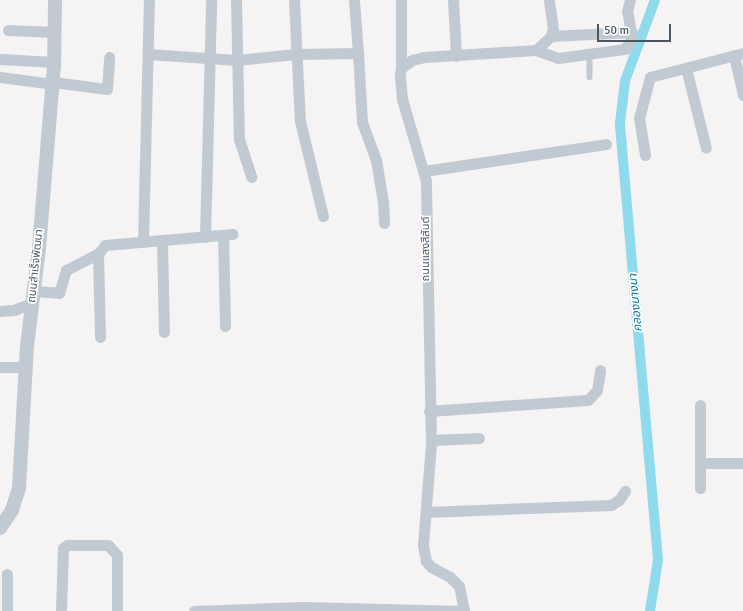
<!DOCTYPE html>
<meta charset="utf-8">
<style>
body{margin:0}
#map{position:relative;width:743px;height:611px;overflow:hidden;background:#f5f3f3;font-family:Signika,"Noto Sans Thai",sans-serif}
div>[style]{position:absolute}
.canal>*{height:10px;margin:-5px;padding:0 5px;transform-origin:5px;border-radius:5px;background:#90daee}
.service>*{height:5.5px;margin:-2.75px;padding:0 2.75px;transform-origin:2.75px;border-radius:2.75px;background:#c1cad2}
.minor>*{height:11px;margin:-5.5px;padding:0 5.5px;transform-origin:5.5px;border-radius:5.5px;background:#c1cad2}
.tertiary>*{height:14px;margin:-7px;padding:0 7px;transform-origin:7px;border-radius:7px;background:#c1cad2}
span{translate:-50% -50%;white-space:nowrap;text-align:center;line-height:1.15;-webkit-text-stroke:3.5px #fff;paint-order:stroke}
.street-label{font-size:11px;color:#4a5661}
.water-label{font-size:12px;color:#0c7c9b;font-style:italic}
.scale{position:absolute;left:597px;top:24px;width:74px;height:18px;box-sizing:border-box;border:2px solid #4a5661;border-top:0;padding-left:5px;font-size:12px;line-height:14px;white-space:nowrap;color:#4a5661;-webkit-text-stroke:3px #fff;paint-order:stroke}
</style>
<div id="map">
<div class="canal">
<div style="left:650px;top:611px;width:52px;rotate:-81.1deg"></div>
<div style="left:658px;top:560px;width:439px;rotate:-95deg"></div>
<div style="left:620px;top:123px;width:42px;rotate:-83.2deg"></div>
<div style="left:625px;top:81px;width:86px;rotate:-69.7deg"></div>
</div>
<div class="service">
<div style="left:590px;top:55px;width:22px;rotate:90deg"></div>
</div>
<div class="minor">
<div style="left:236px;top:0;width:139px;rotate:88.8deg"></div>
<div style="left:239px;top:139px;width:40px;rotate:72deg"></div>
<div style="left:294px;top:0;width:121px;rotate:87.2deg"></div>
<div style="left:300px;top:121px;width:98px;rotate:76.4deg"></div>
<div style="left:354px;top:0;width:53px;rotate:85.7deg"></div>
<div style="left:401px;top:0;width:68px;rotate:90deg"></div>
<div style="left:453px;top:0;width:56px;rotate:86.9deg"></div>
<div style="left:8px;top:30px;width:46px;rotate:2.5deg"></div>
<div style="left:551px;top:36px;width:81px;rotate:-2.8deg"></div>
<div style="left:536px;top:50px;width:23px;rotate:20deg"></div>
<div style="left:558px;top:58px;width:68px;rotate:-7.7deg"></div>
<div style="left:625px;top:49px;width:13px;rotate:-58deg"></div>
<div style="left:632px;top:38px;width:27px;rotate:-100deg"></div>
<div style="left:627px;top:11px;width:11px;rotate:-75deg"></div>
<div style="left:148px;top:54px;width:89px;rotate:3.9deg"></div>
<div style="left:237px;top:60px;width:59px;rotate:-5.8deg"></div>
<div style="left:296px;top:54px;width:62px;rotate:-0.9deg"></div>
<div style="left:358px;top:53px;width:69px;rotate:86.7deg"></div>
<div style="left:362px;top:122px;width:40px;rotate:69.8deg"></div>
<div style="left:376px;top:160px;width:43px;rotate:80.5deg"></div>
<div style="left:383px;top:202px;width:21px;rotate:87deg"></div>
<div style="left:734px;top:55px;width:41px;rotate:77.3deg"></div>
<div style="left:0;top:59px;width:54px;rotate:3.2deg"></div>
<div style="left:686px;top:68px;width:82px;rotate:76deg"></div>
<div style="left:0;top:77px;width:53px;rotate:7.5deg"></div>
<div style="left:53px;top:82px;width:54px;rotate:7.4deg"></div>
<div style="left:107px;top:89px;width:32px;rotate:-86deg"></div>
<div style="left:645px;top:155px;width:37px;rotate:-99deg"></div>
<div style="left:639px;top:118px;width:42px;rotate:-75deg"></div>
<div style="left:650px;top:77px;width:96px;rotate:-14.5deg"></div>
<div style="left:424px;top:171px;width:184px;rotate:-8.4deg"></div>
<div style="left:223px;top:235px;width:91px;rotate:88.7deg"></div>
<div style="left:205px;top:237px;width:237px;rotate:-88.5deg"></div>
<div style="left:162px;top:240px;width:92px;rotate:88.8deg"></div>
<div style="left:143px;top:242px;width:242px;rotate:-88.6deg"></div>
<div style="left:98px;top:254px;width:83px;rotate:88.6deg"></div>
<div style="left:33px;top:291px;width:26px;rotate:4deg"></div>
<div style="left:59px;top:293px;width:24px;rotate:-73deg"></div>
<div style="left:66px;top:270px;width:36px;rotate:-27deg"></div>
<div style="left:98px;top:254px;width:11px;rotate:-52deg"></div>
<div style="left:105px;top:245px;width:128px;rotate:-4.9deg"></div>
<div style="left:0;top:311px;width:14px;rotate:-4deg"></div>
<div style="left:14px;top:310px;width:19px;rotate:-21deg"></div>
<div style="left:0;top:367px;width:26px"></div>
<div style="left:700px;top:405px;width:83px;rotate:90deg"></div>
<div style="left:429px;top:411px;width:159px;rotate:-4deg"></div>
<div style="left:588px;top:400px;width:13px;rotate:-48deg"></div>
<div style="left:597px;top:390px;width:20px;rotate:-81deg"></div>
<div style="left:431px;top:440px;width:48px;rotate:-2.4deg"></div>
<div style="left:700px;top:463px;width:43px"></div>
<div style="left:426px;top:512px;width:185px;rotate:-2.2deg"></div>
<div style="left:611px;top:505px;width:9px;rotate:-32deg"></div>
<div style="left:619px;top:500px;width:11px;rotate:-56deg"></div>
<div style="left:7px;top:574px;width:37px;rotate:90deg"></div>
<div style="left:61px;top:611px;width:63px;rotate:-88.2deg"></div>
<div style="left:63px;top:548px;width:5px;rotate:-37deg"></div>
<div style="left:67px;top:545px;width:41px"></div>
<div style="left:108px;top:545px;width:13px;rotate:48deg"></div>
<div style="left:117px;top:555px;width:56px;rotate:90deg"></div>
<div style="left:194px;top:611px;width:109px;rotate:-2.1deg"></div>
<div style="left:303px;top:607px;width:161px;rotate:1.4deg"></div>
<div style="left:464px;top:611px;width:25px;rotate:-101deg"></div>
<div style="left:459px;top:586px;width:13px;rotate:-135deg"></div>
<div style="left:450px;top:577px;width:21px;rotate:-152deg"></div>
<div style="left:431px;top:567px;width:8px;rotate:-130deg"></div>
<div style="left:426px;top:561px;width:16px;rotate:-101deg"></div>
<div style="left:423px;top:545px;width:101px;rotate:-85.5deg"></div>
<div style="left:431px;top:444px;width:263px;rotate:-91.1deg"></div>
<div style="left:426px;top:181px;width:85px;rotate:-106.3deg"></div>
<div style="left:402px;top:99px;width:24px;rotate:-95deg"></div>
<div style="left:400px;top:75px;width:7px;rotate:-82deg"></div>
<div style="left:401px;top:68px;width:14px;rotate:-36deg"></div>
<div style="left:412px;top:60px;width:12px;rotate:-14deg"></div>
<div style="left:424px;top:57px;width:112px;rotate:-3.6deg"></div>
<div style="left:536px;top:50px;width:21px;rotate:-43deg"></div>
<div style="left:551px;top:36px;width:7px;rotate:-74deg"></div>
<div style="left:553px;top:29px;width:29px;rotate:-98deg"></div>
</div>
<div class="tertiary">
<div style="left:0;top:528px;width:22px;rotate:-56deg"></div>
<div style="left:12px;top:510px;width:23px;rotate:-72deg"></div>
<div style="left:19px;top:488px;width:142px;rotate:-86.8deg"></div>
<div style="left:27px;top:346px;width:99px;rotate:-83deg"></div>
<div style="left:39px;top:248px;width:182px;rotate:-85.3deg"></div>
<div style="left:54px;top:67px;width:67px;rotate:-89.1deg"></div>
</div>
<div class="street-label">
<span style="left:426px;top:249px;rotate:-90deg">ถนนแสงสีสันต์</span>
<span style="left:36px;top:266px;rotate:-84deg">ถนนสำเร็จพัฒนา</span>
</div>
<div class="water-label">
<span style="left:636px;top:303px;rotate:-95deg">คลองบางนา</span>
</div>
<div class="scale">50 m</div>
</div>
